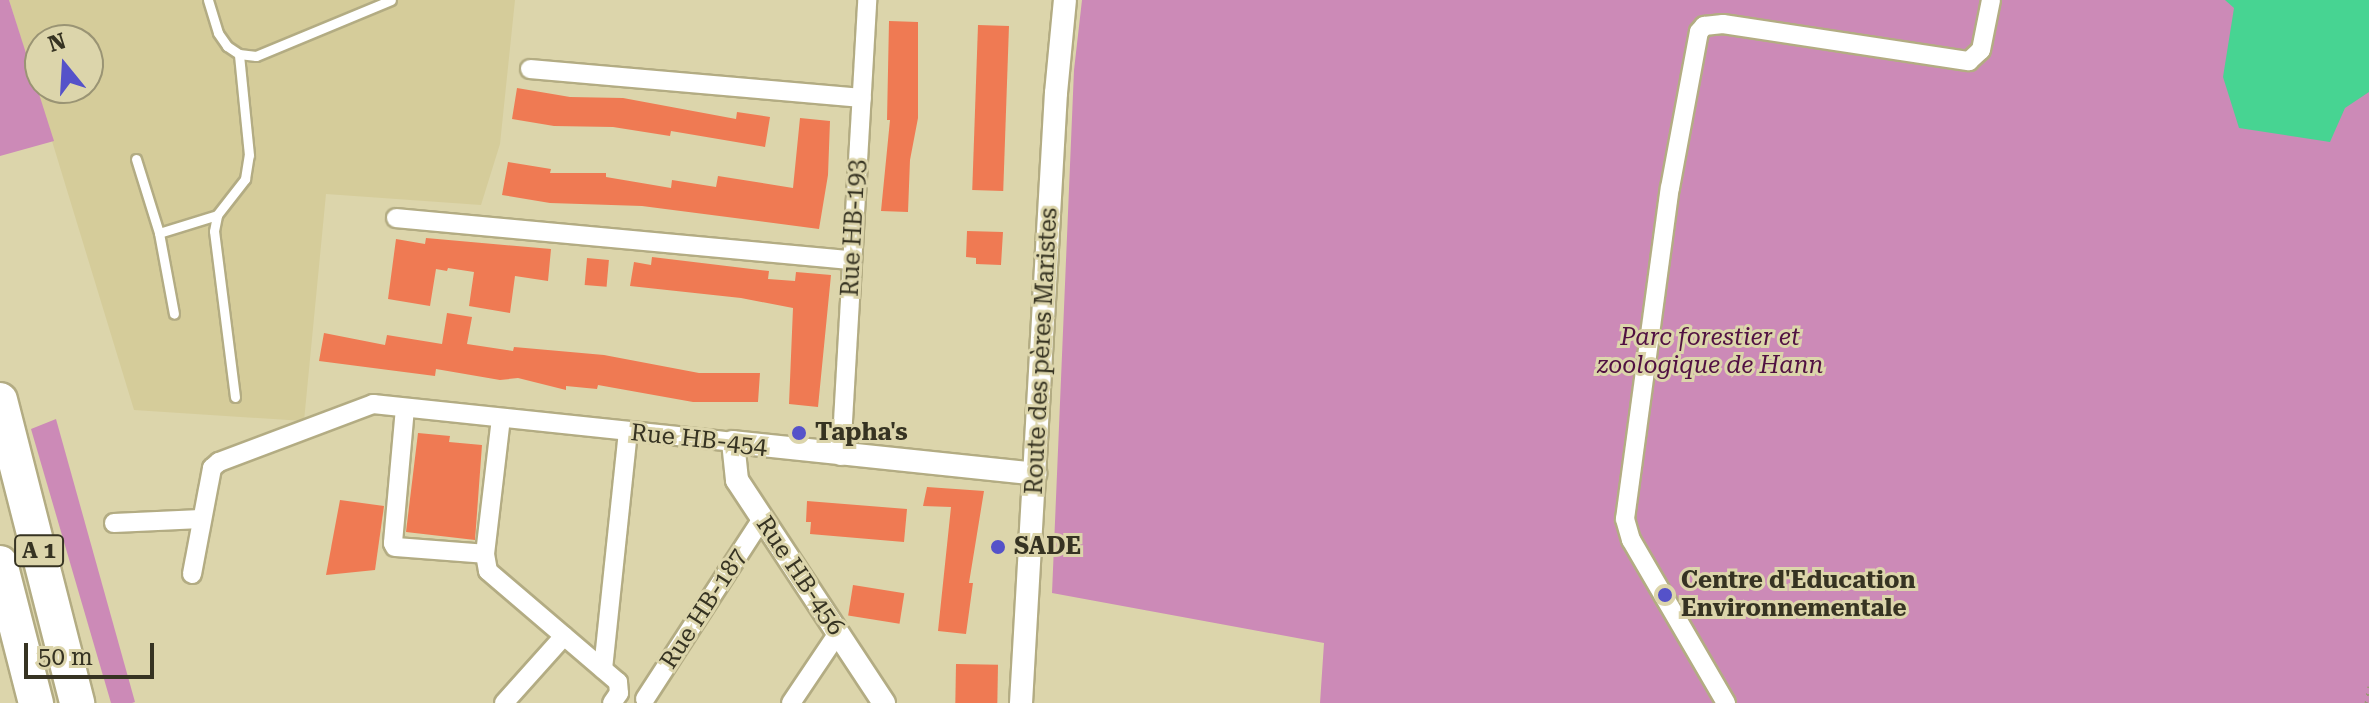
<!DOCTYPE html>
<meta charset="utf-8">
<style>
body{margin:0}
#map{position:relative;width:2369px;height:703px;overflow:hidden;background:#dcd5ab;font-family:"Roboto Serif",serif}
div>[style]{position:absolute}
.built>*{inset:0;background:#d5cc9a}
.green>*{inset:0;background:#cc8ab7}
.water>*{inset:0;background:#47d492}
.building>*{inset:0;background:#ef7a53;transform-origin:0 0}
.path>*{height:3px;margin-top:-1.5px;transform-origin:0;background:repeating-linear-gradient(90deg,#9d9777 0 2px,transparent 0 8px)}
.roads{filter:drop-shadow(2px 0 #b3ac83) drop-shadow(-2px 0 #b3ac83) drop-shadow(0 2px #b3ac83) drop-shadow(0 -2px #b3ac83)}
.service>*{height:9px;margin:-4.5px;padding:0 4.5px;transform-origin:4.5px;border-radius:4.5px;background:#fff}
.minor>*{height:18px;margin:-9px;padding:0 9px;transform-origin:9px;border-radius:9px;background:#fff}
.tertiary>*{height:22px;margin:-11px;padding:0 11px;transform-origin:11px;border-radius:11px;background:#fff}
.motorway>*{height:34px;margin:-17px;padding:0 17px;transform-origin:17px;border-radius:17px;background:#fff}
.dots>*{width:22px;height:22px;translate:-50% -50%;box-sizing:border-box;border:4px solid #dcd5ab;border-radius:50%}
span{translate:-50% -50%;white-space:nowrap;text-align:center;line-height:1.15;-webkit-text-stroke:6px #dcd5ab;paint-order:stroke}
.shield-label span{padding:2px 6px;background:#dcd5ab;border:2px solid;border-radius:6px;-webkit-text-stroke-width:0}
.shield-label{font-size:22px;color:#363322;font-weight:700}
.street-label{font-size:24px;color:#363322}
.park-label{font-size:24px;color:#511142;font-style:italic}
.poi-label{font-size:24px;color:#363322;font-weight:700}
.left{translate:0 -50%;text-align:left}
.north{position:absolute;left:24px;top:24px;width:80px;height:80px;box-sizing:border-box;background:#dcd5ab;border:2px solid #9a9474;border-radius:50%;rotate:342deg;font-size:22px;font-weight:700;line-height:32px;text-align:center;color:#363322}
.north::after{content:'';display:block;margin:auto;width:28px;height:36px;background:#5552c9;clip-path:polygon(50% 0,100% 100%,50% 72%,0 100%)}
.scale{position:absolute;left:24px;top:643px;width:130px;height:36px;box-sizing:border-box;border:4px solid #363322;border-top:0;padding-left:10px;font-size:24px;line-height:28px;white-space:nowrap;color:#363322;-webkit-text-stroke:6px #dcd5ab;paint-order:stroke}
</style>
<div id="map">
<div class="built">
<div style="clip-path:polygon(evenodd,9px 0,515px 0,500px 144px,481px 205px,326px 194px,304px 421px,134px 410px,9px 0,40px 40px,88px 40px,88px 88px,40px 88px,40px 40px)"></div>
</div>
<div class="green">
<div style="clip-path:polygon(0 0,9px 0,54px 141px,0 156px)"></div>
<div style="clip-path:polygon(1082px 0,2369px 0,2369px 703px,1320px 703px,1324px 643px,1052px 593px,1074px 70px)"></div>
<div style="clip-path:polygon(56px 419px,135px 702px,132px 703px,111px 703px,31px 429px)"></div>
</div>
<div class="water">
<div style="clip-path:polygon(2225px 0,2369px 0,2369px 92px,2345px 108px,2330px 142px,2239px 128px,2223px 77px,2234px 8px)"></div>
</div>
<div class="building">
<div style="clip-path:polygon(889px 21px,918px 22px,918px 118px,910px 160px,908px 212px,881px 211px,890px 120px,887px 120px)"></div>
<div style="left:978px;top:25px;width:31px;height:165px;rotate:2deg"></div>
<div style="clip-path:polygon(517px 88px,570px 97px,623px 98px,736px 119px,737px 112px,770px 117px,765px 147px,671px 131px,670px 136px,613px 127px,554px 126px,512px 119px)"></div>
<div style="clip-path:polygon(800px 118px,830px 121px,828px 175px,819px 229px,642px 206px,550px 203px,502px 195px,508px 162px,551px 169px,550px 173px,606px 173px,606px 177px,671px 188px,672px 180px,716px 187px,718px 176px,793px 188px)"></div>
<div style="clip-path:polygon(967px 231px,1003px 232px,1001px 265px,976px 264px,976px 258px,966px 257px)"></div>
<div style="clip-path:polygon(426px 238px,551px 249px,548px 281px,515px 276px,510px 313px,469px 306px,474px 272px,448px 268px,447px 271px,436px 269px,430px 306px,388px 299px,396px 239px,425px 244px)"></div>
<div style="clip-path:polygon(652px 257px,769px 271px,768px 279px,795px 281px,796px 272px,831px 275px,818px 407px,789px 404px,793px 308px,741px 298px,630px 286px,634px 262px,651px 265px)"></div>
<div style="left:587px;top:258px;width:22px;height:27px;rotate:5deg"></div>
<div style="clip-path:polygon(447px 313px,472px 317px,467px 344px,513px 351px,514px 347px,604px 355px,699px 373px,760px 373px,758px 402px,693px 402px,598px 385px,597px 389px,566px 386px,566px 390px,518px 378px,500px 380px,436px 369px,435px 376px,319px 361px,324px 333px,385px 345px,387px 335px,442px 344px)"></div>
<div style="clip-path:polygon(418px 433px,450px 436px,449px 442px,482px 445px,475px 540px,406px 532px)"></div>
<div style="clip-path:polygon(927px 487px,984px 491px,969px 583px,973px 583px,966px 634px,938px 631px,951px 507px,923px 506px)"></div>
<div style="clip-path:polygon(340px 500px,384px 506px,375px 570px,326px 575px)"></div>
<div style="clip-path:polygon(807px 501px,907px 509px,904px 542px,810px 534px,811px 522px,806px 522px)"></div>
<div style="left:853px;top:585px;width:52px;height:31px;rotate:9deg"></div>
<div style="left:956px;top:664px;width:42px;height:39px;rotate:1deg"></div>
</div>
<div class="path">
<div style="left:2366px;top:703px;width:17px;rotate:-80deg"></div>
</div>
<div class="roads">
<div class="service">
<div style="left:208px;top:0;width:34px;rotate:73deg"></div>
<div style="left:218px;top:33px;width:16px;rotate:55deg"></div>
<div style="left:227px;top:46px;width:14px;rotate:34deg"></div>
<div style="left:239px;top:54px;width:17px;rotate:7deg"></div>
<div style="left:256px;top:56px;width:146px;rotate:-22.5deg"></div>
<div style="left:136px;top:159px;width:77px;rotate:72.7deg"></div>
<div style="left:159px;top:233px;width:82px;rotate:79.5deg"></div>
<div style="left:159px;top:233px;width:61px;rotate:-17.2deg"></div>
<div style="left:235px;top:397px;width:167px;rotate:-97.2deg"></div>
<div style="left:214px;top:231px;width:16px;rotate:-79deg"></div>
<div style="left:217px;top:215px;width:46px;rotate:-52.1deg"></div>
<div style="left:245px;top:179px;width:24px;rotate:-81deg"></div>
<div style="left:249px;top:155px;width:101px;rotate:-95.7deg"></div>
</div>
<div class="minor">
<div style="left:530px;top:69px;width:333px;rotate:5deg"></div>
<div style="left:396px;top:218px;width:458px;rotate:5.3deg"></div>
<div style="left:405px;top:408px;width:136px;rotate:95.1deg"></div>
<div style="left:393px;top:543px;width:4px;rotate:63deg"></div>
<div style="left:395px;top:547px;width:90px;rotate:4.4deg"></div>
<div style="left:501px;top:418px;width:137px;rotate:96.7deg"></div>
<div style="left:485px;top:554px;width:17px;rotate:80deg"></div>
<div style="left:488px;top:571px;width:171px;rotate:40.5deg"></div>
<div style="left:618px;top:682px;width:11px;rotate:85deg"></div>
<div style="left:619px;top:693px;width:12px;rotate:125deg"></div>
<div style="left:841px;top:456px;width:457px;rotate:-86.7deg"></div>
<div style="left:114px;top:523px;width:87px;rotate:-2.6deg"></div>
<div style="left:192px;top:574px;width:108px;rotate:-79.3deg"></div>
<div style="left:212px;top:468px;width:9px;rotate:-41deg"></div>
<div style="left:219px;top:462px;width:165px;rotate:-20.6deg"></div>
<div style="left:373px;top:404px;width:362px;rotate:6deg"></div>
<div style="left:603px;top:669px;width:237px;rotate:-84deg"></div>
<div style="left:645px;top:699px;width:215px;rotate:-57deg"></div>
<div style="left:504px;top:703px;width:90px;rotate:-48.2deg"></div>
<div style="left:791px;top:703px;width:84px;rotate:-56.1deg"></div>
<div style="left:1726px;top:703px;width:189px;rotate:-120.2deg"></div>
<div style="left:1631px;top:540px;width:22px;rotate:-106deg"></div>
<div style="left:1625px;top:519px;width:334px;rotate:-82.3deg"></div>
<div style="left:1670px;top:188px;width:159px;rotate:-79.5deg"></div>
<div style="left:1699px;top:32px;width:8px;rotate:-50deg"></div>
<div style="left:1704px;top:26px;width:19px;rotate:-6deg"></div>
<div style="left:1723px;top:24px;width:249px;rotate:8.6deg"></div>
<div style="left:1969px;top:61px;width:16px;rotate:-43deg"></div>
<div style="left:1981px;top:50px;width:51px;rotate:-78.7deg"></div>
</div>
<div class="tertiary">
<div style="left:884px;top:703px;width:267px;rotate:-123.4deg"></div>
<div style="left:737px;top:480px;width:38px;rotate:-96deg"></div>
<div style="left:733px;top:442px;width:304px;rotate:6deg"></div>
<div style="left:1021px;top:703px;width:611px;rotate:-86.72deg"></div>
<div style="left:1056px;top:93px;width:93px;rotate:-84.5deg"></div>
</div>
<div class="motorway">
<div style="left:0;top:400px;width:313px;rotate:75.7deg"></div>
<div style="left:0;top:563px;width:145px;rotate:75.6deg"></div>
</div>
</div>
<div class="dots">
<div style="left:799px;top:433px;background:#5552c9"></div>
<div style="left:998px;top:547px;background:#5552c9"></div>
<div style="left:1665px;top:595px;background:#5552c9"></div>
</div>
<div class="shield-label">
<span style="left:39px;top:551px">A 1</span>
</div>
<div class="street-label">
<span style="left:854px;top:228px;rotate:-87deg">Rue HB-193</span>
<span style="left:1042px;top:351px;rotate:-87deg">Route des pères Maristes</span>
<span style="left:699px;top:440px;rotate:6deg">Rue HB-454</span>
<span style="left:800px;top:576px;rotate:56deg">Rue HB-456</span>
<span style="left:704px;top:609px;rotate:-57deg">Rue HB-187</span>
</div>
<div class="park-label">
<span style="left:1710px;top:352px">Parc forestier et<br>zoologique de Hann</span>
</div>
<div class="poi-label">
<span class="left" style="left:815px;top:433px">Tapha's</span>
<span class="left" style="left:1014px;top:547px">SADE</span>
<span class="left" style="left:1681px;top:595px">Centre d'Education<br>Environnementale</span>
</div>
<div class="north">N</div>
<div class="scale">50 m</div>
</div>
